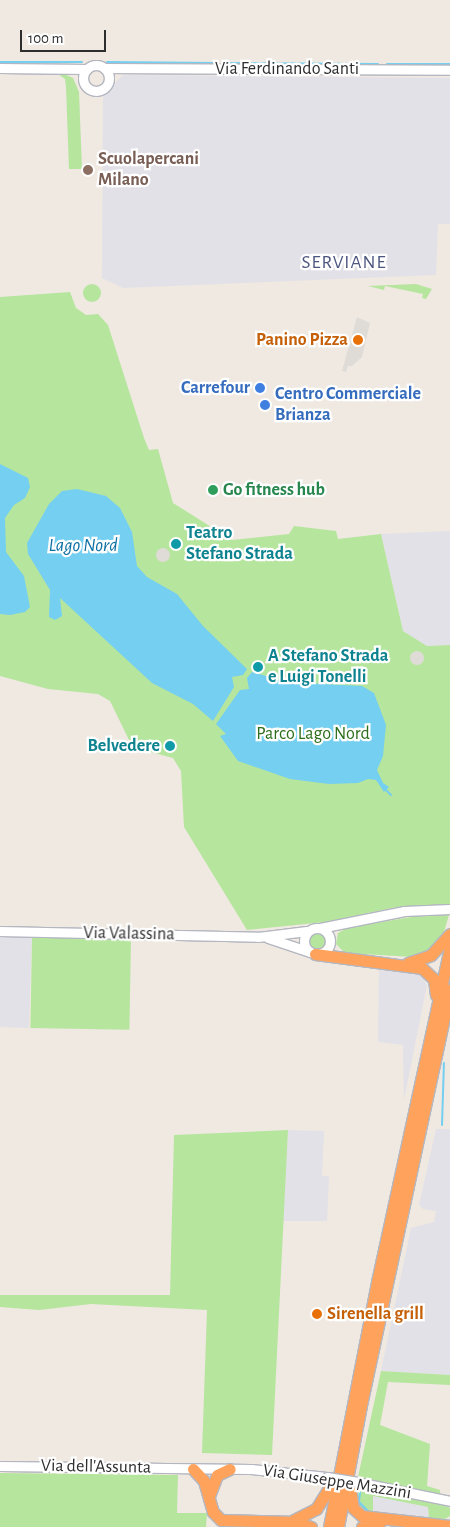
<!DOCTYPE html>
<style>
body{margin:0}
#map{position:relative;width:450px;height:1527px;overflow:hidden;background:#efe9e1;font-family:"Alegreya Sans",sans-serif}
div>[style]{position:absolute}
.industrial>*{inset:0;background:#e3e1e8;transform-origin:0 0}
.green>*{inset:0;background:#b6e59e;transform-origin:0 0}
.round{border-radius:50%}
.plaza>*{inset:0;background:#dfdcd8}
.water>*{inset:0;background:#75cff0}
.stream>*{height:2px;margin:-1px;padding:0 1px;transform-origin:1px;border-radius:1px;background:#75cff0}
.roads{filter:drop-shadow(1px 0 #b4b7c1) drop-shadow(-1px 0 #b4b7c1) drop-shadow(0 1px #b4b7c1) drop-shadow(0 -1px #b4b7c1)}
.secondary>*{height:9px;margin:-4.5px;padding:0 4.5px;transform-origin:4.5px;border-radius:4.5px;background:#fff}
.secondary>.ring{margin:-4.5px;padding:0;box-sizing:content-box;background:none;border:9px solid #fff;border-radius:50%}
.highway>*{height:11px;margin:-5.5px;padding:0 5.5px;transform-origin:5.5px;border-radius:5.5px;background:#ffa35c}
.bridges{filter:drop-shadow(1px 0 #b4b7c1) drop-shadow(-1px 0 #b4b7c1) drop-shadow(0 1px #b4b7c1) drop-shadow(0 -1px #b4b7c1)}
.secondary-bridge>*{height:9px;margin:-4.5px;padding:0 4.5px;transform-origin:4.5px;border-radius:4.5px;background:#fff}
.dots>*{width:14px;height:14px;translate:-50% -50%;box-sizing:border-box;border:2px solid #fff;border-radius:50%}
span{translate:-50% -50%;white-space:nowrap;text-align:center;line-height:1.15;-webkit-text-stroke:4.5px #fff;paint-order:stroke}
.street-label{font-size:18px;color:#2e2e2e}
.education-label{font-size:18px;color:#785e54;font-weight:700}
.left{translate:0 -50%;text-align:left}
.food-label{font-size:18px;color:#c56008;font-weight:700}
.right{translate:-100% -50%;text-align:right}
.shop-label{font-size:18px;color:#366cbe;font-weight:700}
.leisure-label{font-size:18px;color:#27864d;font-weight:700}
.culture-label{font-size:18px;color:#0d838f;font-weight:700}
.park-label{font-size:18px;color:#2c6e1b}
.neighbourhood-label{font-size:19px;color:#4d5680;letter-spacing:1px}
.water-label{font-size:19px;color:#0d6fa3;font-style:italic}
.scale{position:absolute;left:20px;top:30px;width:86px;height:22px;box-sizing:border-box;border:2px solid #2e2e2e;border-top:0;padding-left:6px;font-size:15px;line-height:18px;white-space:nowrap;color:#2e2e2e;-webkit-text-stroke:4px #fff;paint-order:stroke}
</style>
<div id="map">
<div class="industrial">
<div style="clip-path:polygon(123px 75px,450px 78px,450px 224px,438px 224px,436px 275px,123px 288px,102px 278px,103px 95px)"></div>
<div style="clip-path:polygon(450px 531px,450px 645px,427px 646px,403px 631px,381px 534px)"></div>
<div style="left:0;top:936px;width:32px;height:91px;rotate:2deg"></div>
<div style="clip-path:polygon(379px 963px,410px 968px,421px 974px,427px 985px,404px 1100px,403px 1045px,378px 1042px)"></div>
<div style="clip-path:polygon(436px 1129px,450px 1129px,450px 1375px,381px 1371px,411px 1228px,434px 1222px,435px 1217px,436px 1211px,423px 1209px,419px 1205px)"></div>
<div style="clip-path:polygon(288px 1130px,324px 1131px,322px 1176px,329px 1176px,327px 1221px,283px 1221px)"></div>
<div style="clip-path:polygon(373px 1496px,428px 1507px,429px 1519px,373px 1512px)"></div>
</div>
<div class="green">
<div style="clip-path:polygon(62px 73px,73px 78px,79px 92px,82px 169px,69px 169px,66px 87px,65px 79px,58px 74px)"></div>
<div style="clip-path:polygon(416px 284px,432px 289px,426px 299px,422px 298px,423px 294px,385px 286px,384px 290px,368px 286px)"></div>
<div class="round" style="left:83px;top:284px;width:18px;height:18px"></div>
<div style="clip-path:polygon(70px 292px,76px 308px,86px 315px,98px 314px,108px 325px,144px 438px,149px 450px,158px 449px,173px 503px,232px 540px,289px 534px,294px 526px,336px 531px,338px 539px,381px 534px,403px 631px,427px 646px,450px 645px,450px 905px,397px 907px,325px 922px,247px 930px,184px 827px,181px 771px,173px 758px,139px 749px,130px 742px,110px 701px,98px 694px,48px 689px,0 676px,0 297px)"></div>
<div style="clip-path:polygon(449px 915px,443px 935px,426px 953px,413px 957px,345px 953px,336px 944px,338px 933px,347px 928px,411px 917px)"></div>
<div class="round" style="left:306px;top:931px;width:20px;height:20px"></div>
<div style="left:32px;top:937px;width:99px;height:91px;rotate:1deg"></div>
<div style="clip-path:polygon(288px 1130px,272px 1455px,202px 1453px,207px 1310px,91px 1304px,39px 1310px,0 1307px,0 1295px,170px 1295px,174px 1135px)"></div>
<div style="clip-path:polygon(381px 1371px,450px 1375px,450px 1385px,388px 1382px,380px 1425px,430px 1444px,427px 1486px,440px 1490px,440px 1495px,358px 1477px)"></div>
<div style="clip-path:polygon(0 1473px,178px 1475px,177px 1513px,207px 1513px,206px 1527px,0 1527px)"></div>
<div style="clip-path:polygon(352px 1486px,443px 1504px,450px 1508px,450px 1516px,443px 1520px,429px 1519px,428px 1507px,373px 1496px,373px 1512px,358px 1510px)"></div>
</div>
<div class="plaza">
<div style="clip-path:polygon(357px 317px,370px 323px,362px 357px,352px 366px,348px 366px,346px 372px,342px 371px)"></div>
<div class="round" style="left:156px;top:548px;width:14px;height:14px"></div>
<div class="round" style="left:410px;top:651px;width:14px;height:14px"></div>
</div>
<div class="water">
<div style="clip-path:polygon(0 464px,28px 478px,30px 487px,25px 498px,14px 505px,5px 518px,6px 552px,24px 576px,30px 607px,25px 612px,10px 615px,0 614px)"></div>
<div style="clip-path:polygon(77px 489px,106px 496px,120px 508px,132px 532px,137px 566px,147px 577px,177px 594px,203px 626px,247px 669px,243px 675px,232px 677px,234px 687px,213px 721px,193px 704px,152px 683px,60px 598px,62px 616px,55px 620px,49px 617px,50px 590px,28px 554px,27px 543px,49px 504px,62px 491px)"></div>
<div style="clip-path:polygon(252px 672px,287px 682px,362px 686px,374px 693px,386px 725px,383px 756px,377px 770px,383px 783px,389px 787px,384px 792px,376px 780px,368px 779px,358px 783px,329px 784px,290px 779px,238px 761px,220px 736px,226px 734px,216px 724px,240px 690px,249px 689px,247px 678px)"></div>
</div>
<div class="stream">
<div style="left:0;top:62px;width:82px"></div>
<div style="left:107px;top:62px;width:111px;rotate:0.5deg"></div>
<div style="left:228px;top:63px;width:150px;rotate:0.4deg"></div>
<div style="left:387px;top:64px;width:63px"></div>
<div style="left:386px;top:790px;width:7px;rotate:45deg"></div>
<div style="left:442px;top:1125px;width:62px;rotate:-88.2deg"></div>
<div style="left:360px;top:1492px;width:10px;rotate:96deg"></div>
<div style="left:359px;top:1502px;width:13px;rotate:45deg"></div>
</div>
<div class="roads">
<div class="secondary">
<div class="ring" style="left:83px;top:65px;width:17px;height:17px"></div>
<div style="left:0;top:68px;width:87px;rotate:0.7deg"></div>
<div style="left:104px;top:68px;width:346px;rotate:0.3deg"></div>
<div class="ring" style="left:304px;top:928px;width:17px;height:17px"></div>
<div style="left:320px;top:928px;width:86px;rotate:-11.4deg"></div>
<div style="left:404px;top:911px;width:46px;rotate:-2.5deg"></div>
<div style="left:0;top:931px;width:258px;rotate:1.3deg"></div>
<div style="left:258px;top:937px;width:49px;rotate:-7deg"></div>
<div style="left:268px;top:938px;width:44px;rotate:18.4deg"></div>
<div style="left:0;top:1466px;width:251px;rotate:0.7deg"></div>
<div style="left:251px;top:1469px;width:76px;rotate:6deg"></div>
<div style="left:357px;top:1482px;width:95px;rotate:11.5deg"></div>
</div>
<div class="highway">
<div style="left:315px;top:954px;width:108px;rotate:7.5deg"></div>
<div style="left:422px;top:968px;width:16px;rotate:43deg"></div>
<div style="left:434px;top:979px;width:16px;rotate:83deg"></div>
<div style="left:408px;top:963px;width:24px;rotate:-19deg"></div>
<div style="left:431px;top:955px;width:28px;rotate:-48deg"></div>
<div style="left:193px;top:1469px;width:16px;rotate:47deg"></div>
<div style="left:204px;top:1481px;width:32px;rotate:74deg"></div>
<div style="left:213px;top:1512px;width:11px;rotate:45deg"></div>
<div style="left:221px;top:1520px;width:76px;rotate:1.5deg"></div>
<div style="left:297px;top:1522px;width:15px;rotate:20deg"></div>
<div style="left:350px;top:1489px;width:19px;rotate:81deg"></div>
<div style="left:353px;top:1508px;width:12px;rotate:42deg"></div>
<div style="left:362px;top:1516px;width:89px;rotate:6.5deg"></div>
<div style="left:209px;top:1496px;width:22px;rotate:-69deg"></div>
<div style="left:217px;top:1475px;width:14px;rotate:-25deg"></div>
<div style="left:294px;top:1520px;width:25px;rotate:-27deg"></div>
<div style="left:316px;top:1509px;width:31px;rotate:-58deg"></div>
<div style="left:329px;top:1527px;width:250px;rotate:-78.9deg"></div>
<div style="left:377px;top:1282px;width:342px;rotate:-77.7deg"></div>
<div style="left:338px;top:1527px;width:124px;rotate:-79.3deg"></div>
<div style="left:361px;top:1405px;width:425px;rotate:-77.9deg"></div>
<div style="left:362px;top:1527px;width:19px;rotate:-16deg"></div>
</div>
</div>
<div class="bridges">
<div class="secondary-bridge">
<div style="left:327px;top:1477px;width:30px;rotate:9deg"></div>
</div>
</div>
<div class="dots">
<div style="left:88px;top:170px;background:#8d6e63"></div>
<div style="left:358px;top:340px;background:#e8710a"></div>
<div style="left:260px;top:388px;background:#3f7fe0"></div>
<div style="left:265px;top:405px;background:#3f7fe0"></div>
<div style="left:213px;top:490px;background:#2e9e5b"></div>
<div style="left:176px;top:544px;background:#0f9aa8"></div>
<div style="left:258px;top:667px;background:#0f9aa8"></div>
<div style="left:170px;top:746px;background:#0f9aa8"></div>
<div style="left:317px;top:1314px;background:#e8710a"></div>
</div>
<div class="street-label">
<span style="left:287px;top:69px">Via Ferdinando Santi</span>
<span style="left:129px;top:934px;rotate:1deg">Via Valassina</span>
<span style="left:96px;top:1467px;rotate:1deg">Via dell'Assunta</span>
<span style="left:337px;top:1482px;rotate:9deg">Via Giuseppe Mazzini</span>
</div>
<div class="education-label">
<span class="left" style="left:98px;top:170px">Scuolapercani<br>Milano</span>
</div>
<div class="food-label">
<span class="right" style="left:348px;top:340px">Panino Pizza</span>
<span class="left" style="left:327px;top:1314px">Sirenella grill</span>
</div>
<div class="shop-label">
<span class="right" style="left:250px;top:388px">Carrefour</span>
<span class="left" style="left:275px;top:405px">Centro Commerciale<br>Brianza</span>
</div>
<div class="leisure-label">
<span class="left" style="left:223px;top:490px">Go fitness hub</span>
</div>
<div class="culture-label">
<span class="left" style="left:186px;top:544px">Teatro<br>Stefano Strada</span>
<span class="left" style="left:268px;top:667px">A Stefano Strada<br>e Luigi Tonelli</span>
<span class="right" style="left:160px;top:746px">Belvedere</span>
</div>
<div class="park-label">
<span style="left:313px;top:734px">Parco Lago Nord</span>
</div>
<div class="neighbourhood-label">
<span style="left:344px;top:263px">SERVIANE</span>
</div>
<div class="water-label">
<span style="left:83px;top:546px">Lago Nord</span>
</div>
<div class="scale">100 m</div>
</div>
